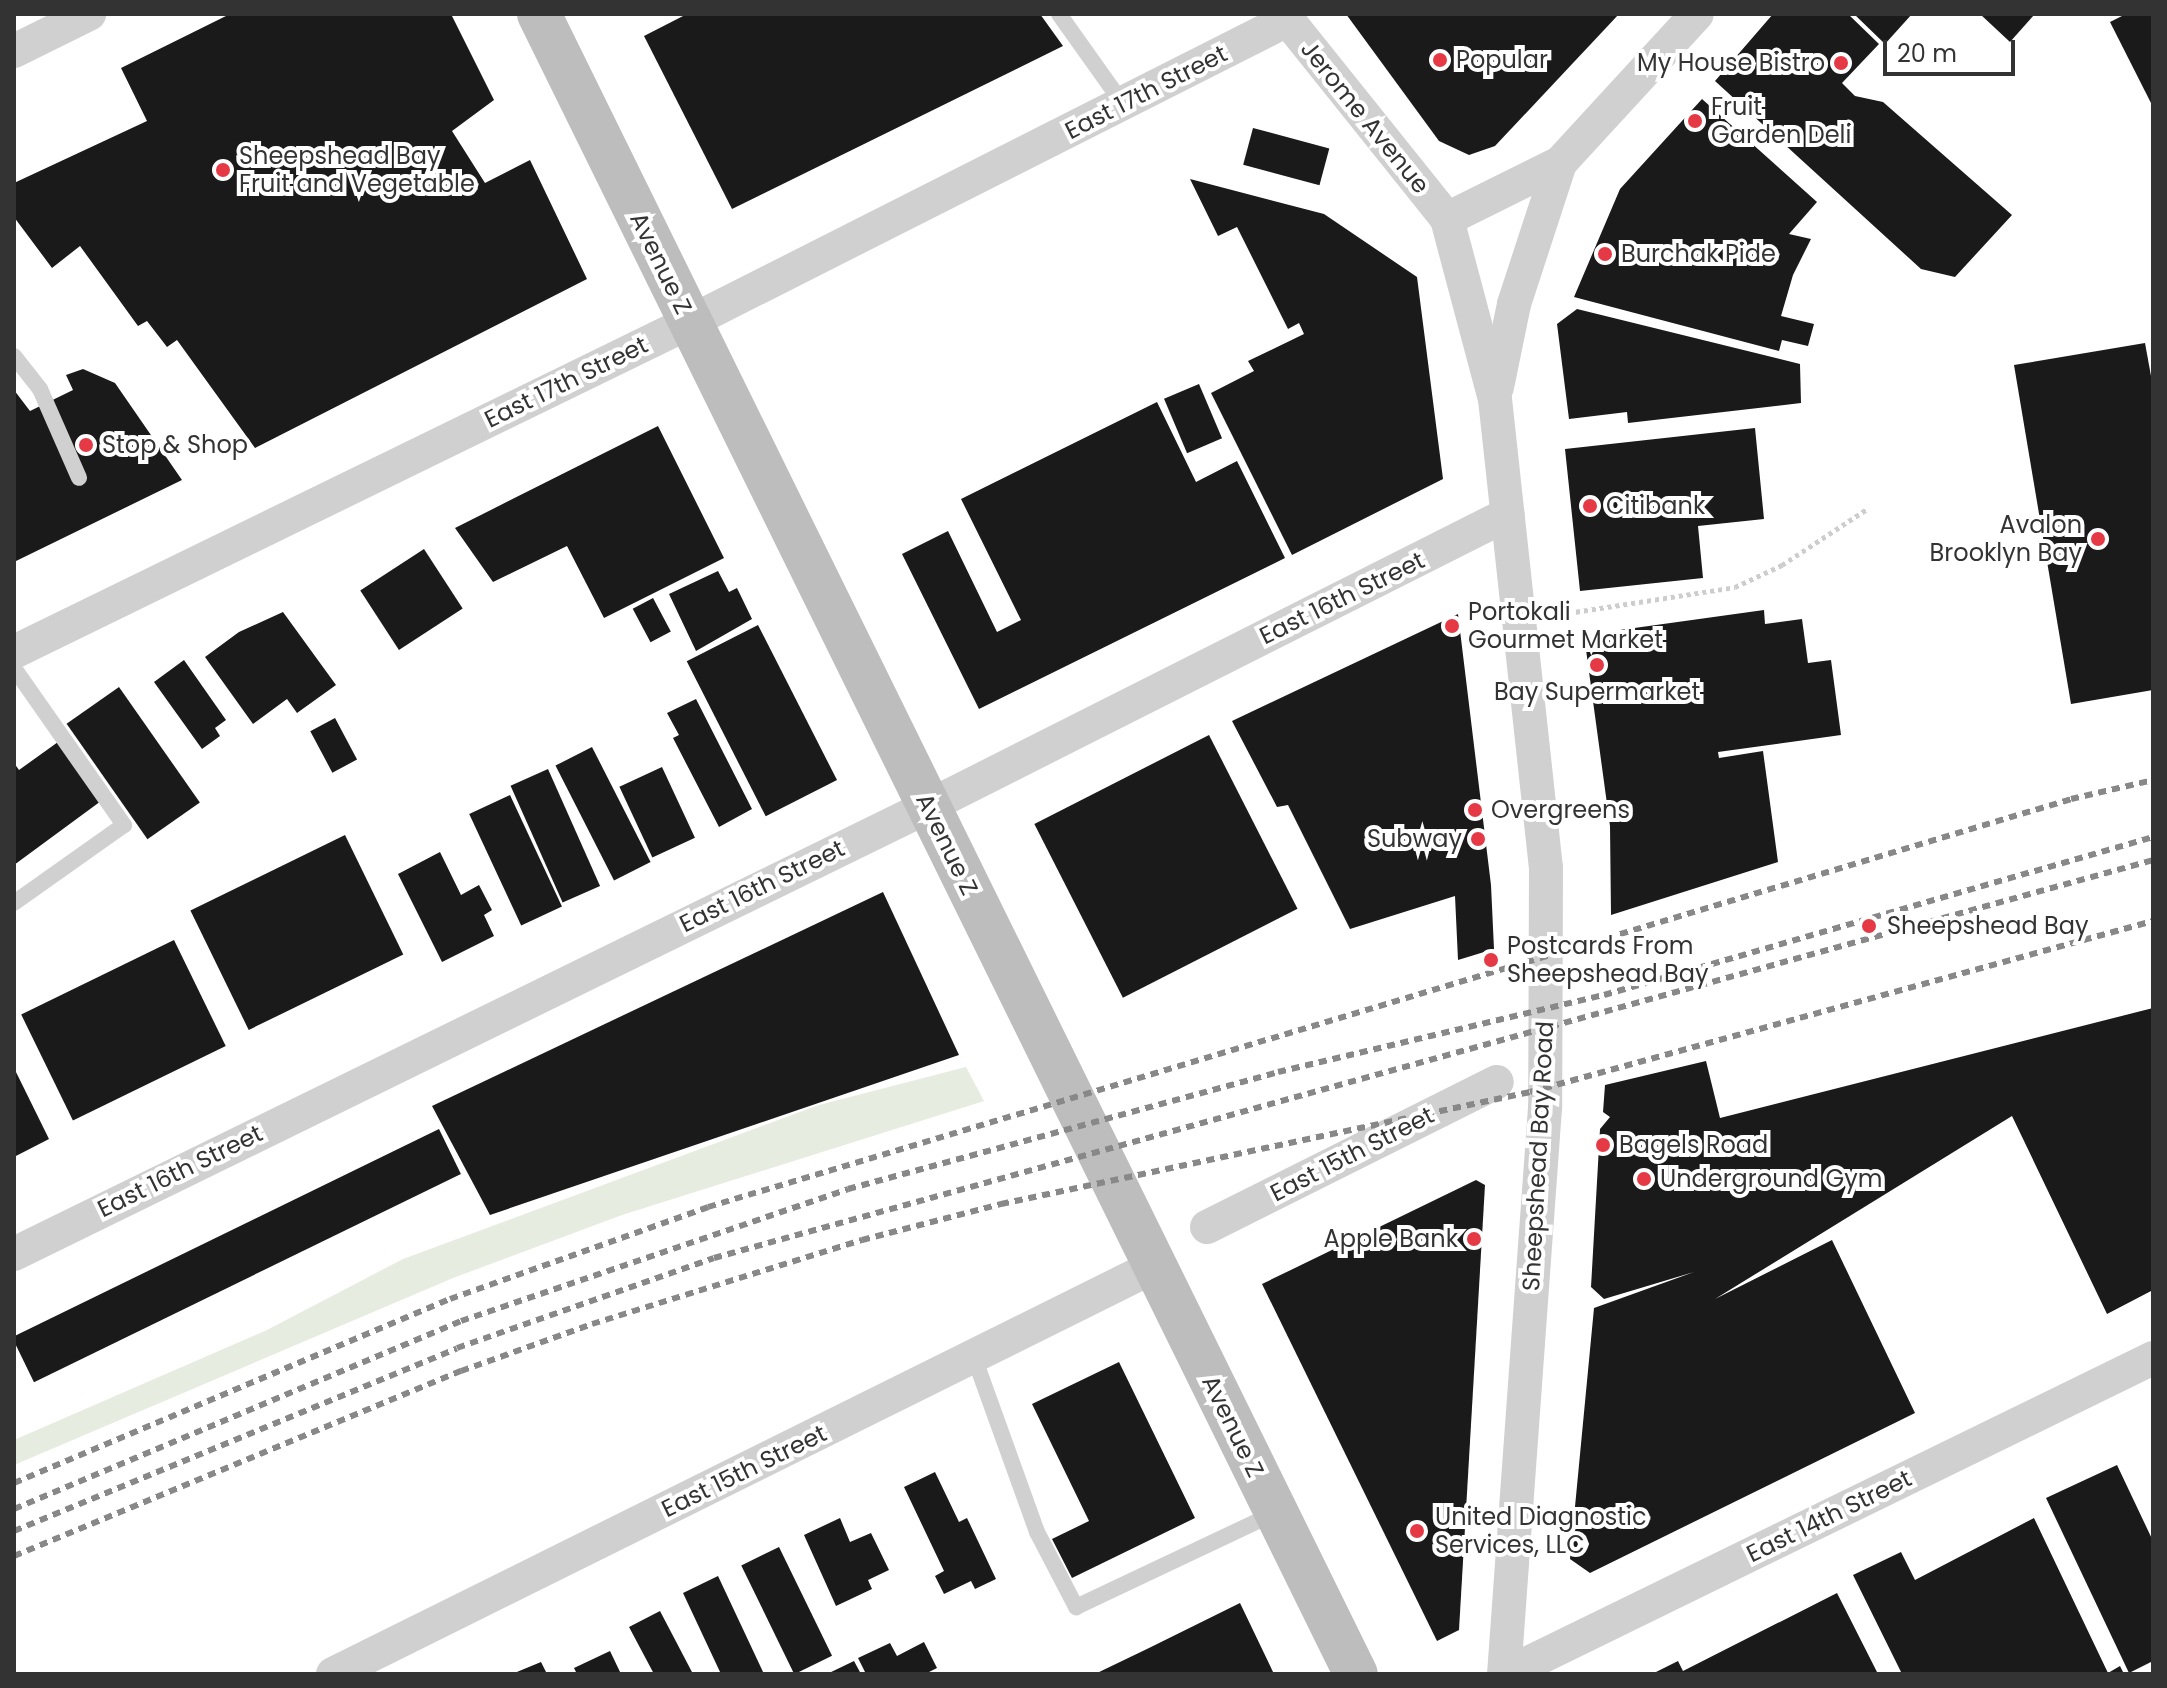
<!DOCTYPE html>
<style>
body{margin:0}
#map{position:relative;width:2167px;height:1688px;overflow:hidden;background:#fff;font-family:Poppins,sans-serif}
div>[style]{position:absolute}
.green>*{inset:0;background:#e6ecdf}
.building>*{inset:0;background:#1a1a1a;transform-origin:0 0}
.path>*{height:5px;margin-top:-2.5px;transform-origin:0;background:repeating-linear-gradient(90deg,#cdcdcd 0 4px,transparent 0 8px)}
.lane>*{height:16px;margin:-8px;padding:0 8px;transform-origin:8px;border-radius:8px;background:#d0d0d0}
.street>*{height:34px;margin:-17px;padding:0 17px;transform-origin:17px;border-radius:17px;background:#d0d0d0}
.secondary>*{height:44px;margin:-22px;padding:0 22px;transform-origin:22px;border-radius:22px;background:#bdbdbd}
.rail>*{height:6px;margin-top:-3px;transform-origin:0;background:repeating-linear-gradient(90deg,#888 0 8px,transparent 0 14px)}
.dots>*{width:22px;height:22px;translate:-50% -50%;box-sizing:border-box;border:4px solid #fff;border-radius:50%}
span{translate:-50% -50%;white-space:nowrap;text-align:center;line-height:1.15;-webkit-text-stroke:8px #fff;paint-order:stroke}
.poi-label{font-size:24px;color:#333}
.left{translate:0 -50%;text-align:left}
.right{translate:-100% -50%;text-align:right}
.street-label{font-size:24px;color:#333}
.frame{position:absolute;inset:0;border:16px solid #333;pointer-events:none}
.scale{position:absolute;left:1883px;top:40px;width:132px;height:36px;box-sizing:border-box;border:4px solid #333;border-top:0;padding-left:10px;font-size:24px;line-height:28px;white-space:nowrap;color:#333;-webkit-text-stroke:6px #fff;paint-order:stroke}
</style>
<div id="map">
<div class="green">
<div style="clip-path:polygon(966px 1067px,984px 1101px,622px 1215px,453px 1278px,14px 1465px,14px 1440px,267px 1330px,403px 1259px,819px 1105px)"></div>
</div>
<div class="building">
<div style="clip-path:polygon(230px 14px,451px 14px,494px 100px,452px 131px,485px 183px,530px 160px,587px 279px,255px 448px,177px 340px,167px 347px,147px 321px,138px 326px,80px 246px,52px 268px,14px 217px,14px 183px,147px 121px,121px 68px)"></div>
<div style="clip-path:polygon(687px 14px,1040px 14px,1063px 46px,732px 209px,644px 36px)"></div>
<div style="clip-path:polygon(1346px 14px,1619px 14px,1495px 146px,1469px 155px,1439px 141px)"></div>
<div style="clip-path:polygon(1773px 14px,1848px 14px,1879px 44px,1842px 83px,1855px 96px,1883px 102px,2012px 215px,1955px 277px,1921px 269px,1715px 81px)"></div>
<div style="clip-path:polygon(1854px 14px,1912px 14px,1885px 44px)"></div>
<div style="clip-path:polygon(1980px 14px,2035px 14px,2010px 42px)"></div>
<div style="clip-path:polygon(2126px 14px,2153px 14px,2153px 107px,2110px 22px)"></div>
<div style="clip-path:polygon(1702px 99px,1817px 202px,1789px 234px,1811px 239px,1793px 275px,1781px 316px,1814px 324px,1808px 346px,1782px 340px,1779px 351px,1574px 297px,1620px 189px)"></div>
<div style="left:1253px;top:128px;width:79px;height:38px;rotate:15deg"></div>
<div style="clip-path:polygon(1190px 179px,1324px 214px,1417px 277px,1443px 479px,1292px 555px,1211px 393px,1254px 371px,1248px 361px,1304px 334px,1299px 323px,1288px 329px,1237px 227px,1218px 236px)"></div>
<div style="clip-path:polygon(1577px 309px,1800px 364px,1801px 403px,1628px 423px,1627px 412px,1569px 419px,1557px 324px)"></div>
<div style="clip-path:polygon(2145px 343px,2153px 387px,2153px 690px,2071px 704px,2014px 365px)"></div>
<div style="clip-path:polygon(83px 369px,115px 383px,182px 480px,14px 562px,14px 390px,30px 411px,73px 390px,66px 375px)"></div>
<div style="left:1199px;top:384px;width:59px;height:38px;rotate:67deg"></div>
<div style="clip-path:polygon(1157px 402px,1196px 482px,1237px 461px,1285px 558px,979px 709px,902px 554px,948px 531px,997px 632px,1021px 620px,961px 499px)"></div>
<div style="clip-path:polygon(658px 426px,724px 558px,604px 618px,567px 546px,493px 582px,455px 528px)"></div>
<div style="clip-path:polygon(1755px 428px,1764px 519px,1698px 526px,1703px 578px,1580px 591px,1565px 449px)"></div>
<div style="left:424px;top:549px;width:71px;height:76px;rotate:57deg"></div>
<div style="clip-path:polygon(718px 571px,729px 592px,737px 588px,752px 619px,696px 651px,669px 594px)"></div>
<div style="left:653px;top:598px;width:38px;height:23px;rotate:62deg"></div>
<div style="clip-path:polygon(1764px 610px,1765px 624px,1802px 619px,1808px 663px,1831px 660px,1841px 735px,1718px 752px,1719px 758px,1763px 751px,1778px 862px,1611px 915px,1610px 826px,1584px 635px)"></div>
<div style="clip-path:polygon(283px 612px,336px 685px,297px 713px,287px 699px,253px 724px,205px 657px,239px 632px)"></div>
<div style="clip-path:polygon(1458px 614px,1491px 885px,1494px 949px,1458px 960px,1455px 896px,1350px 929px,1288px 805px,1277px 807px,1232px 721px)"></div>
<div style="left:758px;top:625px;width:174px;height:80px;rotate:63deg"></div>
<div style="clip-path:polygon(184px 660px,226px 720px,215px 728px,220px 736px,202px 749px,154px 682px)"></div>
<div style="left:119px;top:687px;width:141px;height:64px;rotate:55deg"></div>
<div style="clip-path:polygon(696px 699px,752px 809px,719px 827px,673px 738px,679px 735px,667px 713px)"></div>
<div style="left:335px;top:718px;width:47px;height:28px;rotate:62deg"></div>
<div style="left:1209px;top:735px;width:195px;height:196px;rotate:63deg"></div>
<div style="clip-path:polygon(58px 742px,101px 801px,14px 865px,14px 763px,19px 770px)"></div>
<div style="left:592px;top:747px;width:129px;height:41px;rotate:63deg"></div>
<div style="left:662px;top:767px;width:78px;height:47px;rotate:65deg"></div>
<div style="left:548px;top:769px;width:128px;height:41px;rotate:66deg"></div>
<div style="left:510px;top:795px;width:123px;height:45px;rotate:65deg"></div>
<div style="left:345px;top:835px;width:133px;height:172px;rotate:64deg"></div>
<div style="clip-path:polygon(440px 852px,461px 895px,479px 885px,492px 910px,484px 915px,494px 936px,442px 962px,398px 874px)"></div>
<div style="clip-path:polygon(883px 892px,959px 1055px,490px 1215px,432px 1106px)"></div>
<div style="left:174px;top:940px;width:118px;height:170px;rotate:64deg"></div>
<div style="clip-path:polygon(2153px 1008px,2153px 1290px,2107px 1314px,2012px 1116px,1715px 1299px,1832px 1240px,1915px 1413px,1590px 1573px,1570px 1559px,1594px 1308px,1694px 1272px,1604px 1299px,1591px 1287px,1600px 1129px,1610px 1117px,1603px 1112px,1605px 1085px,1706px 1061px,1720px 1118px)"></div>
<div style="clip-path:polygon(14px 1068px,49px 1139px,14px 1157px)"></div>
<div style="left:439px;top:1129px;width:50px;height:475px;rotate:64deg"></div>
<div style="clip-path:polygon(1476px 1180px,1485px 1185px,1459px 1630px,1437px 1641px,1262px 1284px)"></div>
<div style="clip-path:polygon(1119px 1362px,1195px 1518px,1072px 1578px,1052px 1539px,1089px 1521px,1032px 1404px)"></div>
<div style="clip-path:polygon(2117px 1465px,2153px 1541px,2153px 1661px,2129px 1673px,2046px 1498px)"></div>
<div style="clip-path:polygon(935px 1472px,959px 1522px,967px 1518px,996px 1579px,975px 1589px,971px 1581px,944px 1594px,935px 1576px,944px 1571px,904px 1487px)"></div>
<div style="clip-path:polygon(840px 1518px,850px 1542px,871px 1533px,889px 1570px,868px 1580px,872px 1589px,836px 1606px,804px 1535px)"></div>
<div style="clip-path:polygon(2034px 1518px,2108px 1673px,2120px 1666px,2124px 1674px,1902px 1674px,1853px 1575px,1901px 1552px,1915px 1580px)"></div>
<div style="left:779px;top:1547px;width:121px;height:42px;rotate:64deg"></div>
<div style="clip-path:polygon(718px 1576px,764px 1674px,721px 1674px,683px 1593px)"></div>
<div style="clip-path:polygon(1837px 1593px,1878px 1674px,1652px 1674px,1678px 1661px,1683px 1671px)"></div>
<div style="clip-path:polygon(1240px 1603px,1274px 1674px,1095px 1674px,1149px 1648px)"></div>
<div style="clip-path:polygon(660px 1611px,693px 1674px,654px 1674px,629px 1627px)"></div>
<div style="clip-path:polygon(924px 1642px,937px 1668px,925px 1674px,866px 1674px,858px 1658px,890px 1643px,897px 1656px)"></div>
<div style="clip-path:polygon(610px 1651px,621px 1674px,577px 1674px,574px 1668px)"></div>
<div style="clip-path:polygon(854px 1661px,861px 1674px,827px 1674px)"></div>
<div style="clip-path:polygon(541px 1662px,547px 1674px,512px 1674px)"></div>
</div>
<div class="path">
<div style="left:1568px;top:613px;width:169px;rotate:-8.8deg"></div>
<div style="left:1735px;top:587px;width:52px;rotate:-25.1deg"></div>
<div style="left:1782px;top:565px;width:102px;rotate:-33.4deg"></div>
</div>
<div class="lane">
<div style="left:1059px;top:14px;width:110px;rotate:54.6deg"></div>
<div style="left:14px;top:356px;width:42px;rotate:51.8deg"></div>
<div style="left:40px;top:389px;width:97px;rotate:66.3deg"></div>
<div style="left:14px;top:668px;width:192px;rotate:55deg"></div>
<div style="left:124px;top:825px;width:135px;rotate:144.7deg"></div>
<div style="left:974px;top:1357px;width:186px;rotate:70.2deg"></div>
<div style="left:1037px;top:1532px;width:85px;rotate:62.5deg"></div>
<div style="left:1076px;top:1607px;width:220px;rotate:-25.3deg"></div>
</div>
<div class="street">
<div style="left:1283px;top:14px;width:263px;rotate:51.3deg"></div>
<div style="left:1447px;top:219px;width:186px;rotate:75.1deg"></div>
<div style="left:1495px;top:399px;width:472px;rotate:83.8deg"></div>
<div style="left:1546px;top:868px;width:240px;rotate:90.2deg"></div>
<div style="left:1545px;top:1108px;width:567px;rotate:94.14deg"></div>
<div style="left:14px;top:51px;width:84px;rotate:-26.3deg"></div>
<div style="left:1447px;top:219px;width:126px;rotate:-26.4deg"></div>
<div style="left:1560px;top:163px;width:202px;rotate:-47.4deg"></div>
<div style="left:1497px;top:387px;width:85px;rotate:-78.4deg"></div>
<div style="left:1514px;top:304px;width:148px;rotate:-71.9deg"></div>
<div style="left:14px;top:652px;width:752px;rotate:-26.02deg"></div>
<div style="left:690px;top:322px;width:669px;rotate:-26.83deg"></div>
<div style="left:1207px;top:1227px;width:324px;rotate:-26.6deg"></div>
<div style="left:14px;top:1254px;width:1019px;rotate:-26.09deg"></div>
<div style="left:929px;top:806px;width:648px;rotate:-26.76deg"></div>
<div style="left:333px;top:1674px;width:918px;rotate:-26.4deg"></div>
<div style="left:1506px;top:1674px;width:720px;rotate:-26.03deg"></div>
</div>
<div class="secondary">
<div style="left:539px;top:14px;width:1850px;rotate:63.8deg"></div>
</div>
<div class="rail">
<div style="left:14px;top:1483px;width:473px;rotate:-22.9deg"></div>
<div style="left:450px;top:1299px;width:274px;rotate:-19.6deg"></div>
<div style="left:708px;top:1207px;width:1423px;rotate:-16.66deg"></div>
<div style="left:2071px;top:799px;width:84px;rotate:-13deg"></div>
<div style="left:14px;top:1509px;width:485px;rotate:-22.8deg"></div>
<div style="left:461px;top:1321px;width:409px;rotate:-18.8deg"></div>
<div style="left:848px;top:1189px;width:446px;rotate:-15.2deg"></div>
<div style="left:1278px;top:1072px;width:335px;rotate:-13.3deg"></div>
<div style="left:1604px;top:995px;width:571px;rotate:-16.06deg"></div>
<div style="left:14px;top:1531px;width:479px;rotate:-22.4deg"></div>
<div style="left:457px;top:1348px;width:272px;rotate:-19.3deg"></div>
<div style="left:714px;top:1258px;width:1493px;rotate:-15.46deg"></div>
<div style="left:14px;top:1556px;width:484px;rotate:-22.5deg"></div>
<div style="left:461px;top:1371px;width:139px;rotate:-19.7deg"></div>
<div style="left:592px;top:1324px;width:283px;rotate:-17.3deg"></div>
<div style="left:862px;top:1240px;width:144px;rotate:-14.5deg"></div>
<div style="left:1001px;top:1204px;width:541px;rotate:-11.95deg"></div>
<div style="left:1530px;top:1092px;width:646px;rotate:-15.35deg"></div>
</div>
<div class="dots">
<div style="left:1440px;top:60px;background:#e63946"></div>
<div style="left:1841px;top:63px;background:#e63946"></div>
<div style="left:1695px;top:121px;background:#e63946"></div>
<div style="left:223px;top:170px;background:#e63946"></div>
<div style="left:1605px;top:254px;background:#e63946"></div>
<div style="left:86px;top:445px;background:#e63946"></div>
<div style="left:1590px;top:506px;background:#e63946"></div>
<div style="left:2098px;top:539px;background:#e63946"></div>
<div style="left:1452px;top:626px;background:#e63946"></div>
<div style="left:1597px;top:665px;background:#e63946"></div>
<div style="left:1475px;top:810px;background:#e63946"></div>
<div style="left:1478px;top:839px;background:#e63946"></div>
<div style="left:1869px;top:926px;background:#e63946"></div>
<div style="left:1491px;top:960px;background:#e63946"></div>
<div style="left:1603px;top:1145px;background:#e63946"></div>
<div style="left:1644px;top:1179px;background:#e63946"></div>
<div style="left:1474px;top:1239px;background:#e63946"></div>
<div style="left:1417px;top:1531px;background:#e63946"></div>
</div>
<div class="poi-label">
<span class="left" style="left:1456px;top:60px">Popular</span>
<span class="right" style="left:1825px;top:63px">My House Bistro</span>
<span class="left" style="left:1711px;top:121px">Fruit<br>Garden Deli</span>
<span class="left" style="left:239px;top:170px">Sheepshead Bay<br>Fruit and Vegetable</span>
<span class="left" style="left:1621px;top:254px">Burchak Pide</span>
<span class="left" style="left:102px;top:445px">Stop &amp; Shop</span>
<span class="left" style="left:1606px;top:506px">Citibank</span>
<span class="right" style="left:2082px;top:539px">Avalon<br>Brooklyn Bay</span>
<span class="left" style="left:1468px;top:626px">Portokali<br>Gourmet Market</span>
<span style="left:1597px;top:692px">Bay Supermarket</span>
<span class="left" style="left:1491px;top:810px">Overgreens</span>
<span class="right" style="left:1462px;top:839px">Subway</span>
<span class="left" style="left:1887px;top:926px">Sheepshead Bay</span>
<span class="left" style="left:1507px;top:960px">Postcards From<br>Sheepshead Bay</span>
<span class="left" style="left:1619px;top:1145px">Bagels Road</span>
<span class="left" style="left:1660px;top:1179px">Underground Gym</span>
<span class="right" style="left:1458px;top:1239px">Apple Bank</span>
<span class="left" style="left:1435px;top:1531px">United Diagnostic<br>Services, LLC</span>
</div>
<div class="street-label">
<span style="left:1146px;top:92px;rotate:-27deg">East 17th Street</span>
<span style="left:1365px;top:117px;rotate:51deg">Jerome Avenue</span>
<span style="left:661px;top:263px;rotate:64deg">Avenue Z</span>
<span style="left:566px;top:382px;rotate:-26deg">East 17th Street</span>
<span style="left:1342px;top:598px;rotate:-26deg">East 16th Street</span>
<span style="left:947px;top:844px;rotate:64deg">Avenue Z</span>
<span style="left:762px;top:886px;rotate:-26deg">East 16th Street</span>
<span style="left:1352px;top:1154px;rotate:-27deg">East 15th Street</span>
<span style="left:1538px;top:1156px;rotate:-87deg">Sheepshead Bay Road</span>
<span style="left:180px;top:1171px;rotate:-26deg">East 16th Street</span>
<span style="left:1233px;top:1426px;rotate:64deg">Avenue Z</span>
<span style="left:744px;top:1471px;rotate:-26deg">East 15th Street</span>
<span style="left:1829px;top:1516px;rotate:-26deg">East 14th Street</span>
</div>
<div class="frame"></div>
<div class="scale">20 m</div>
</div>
